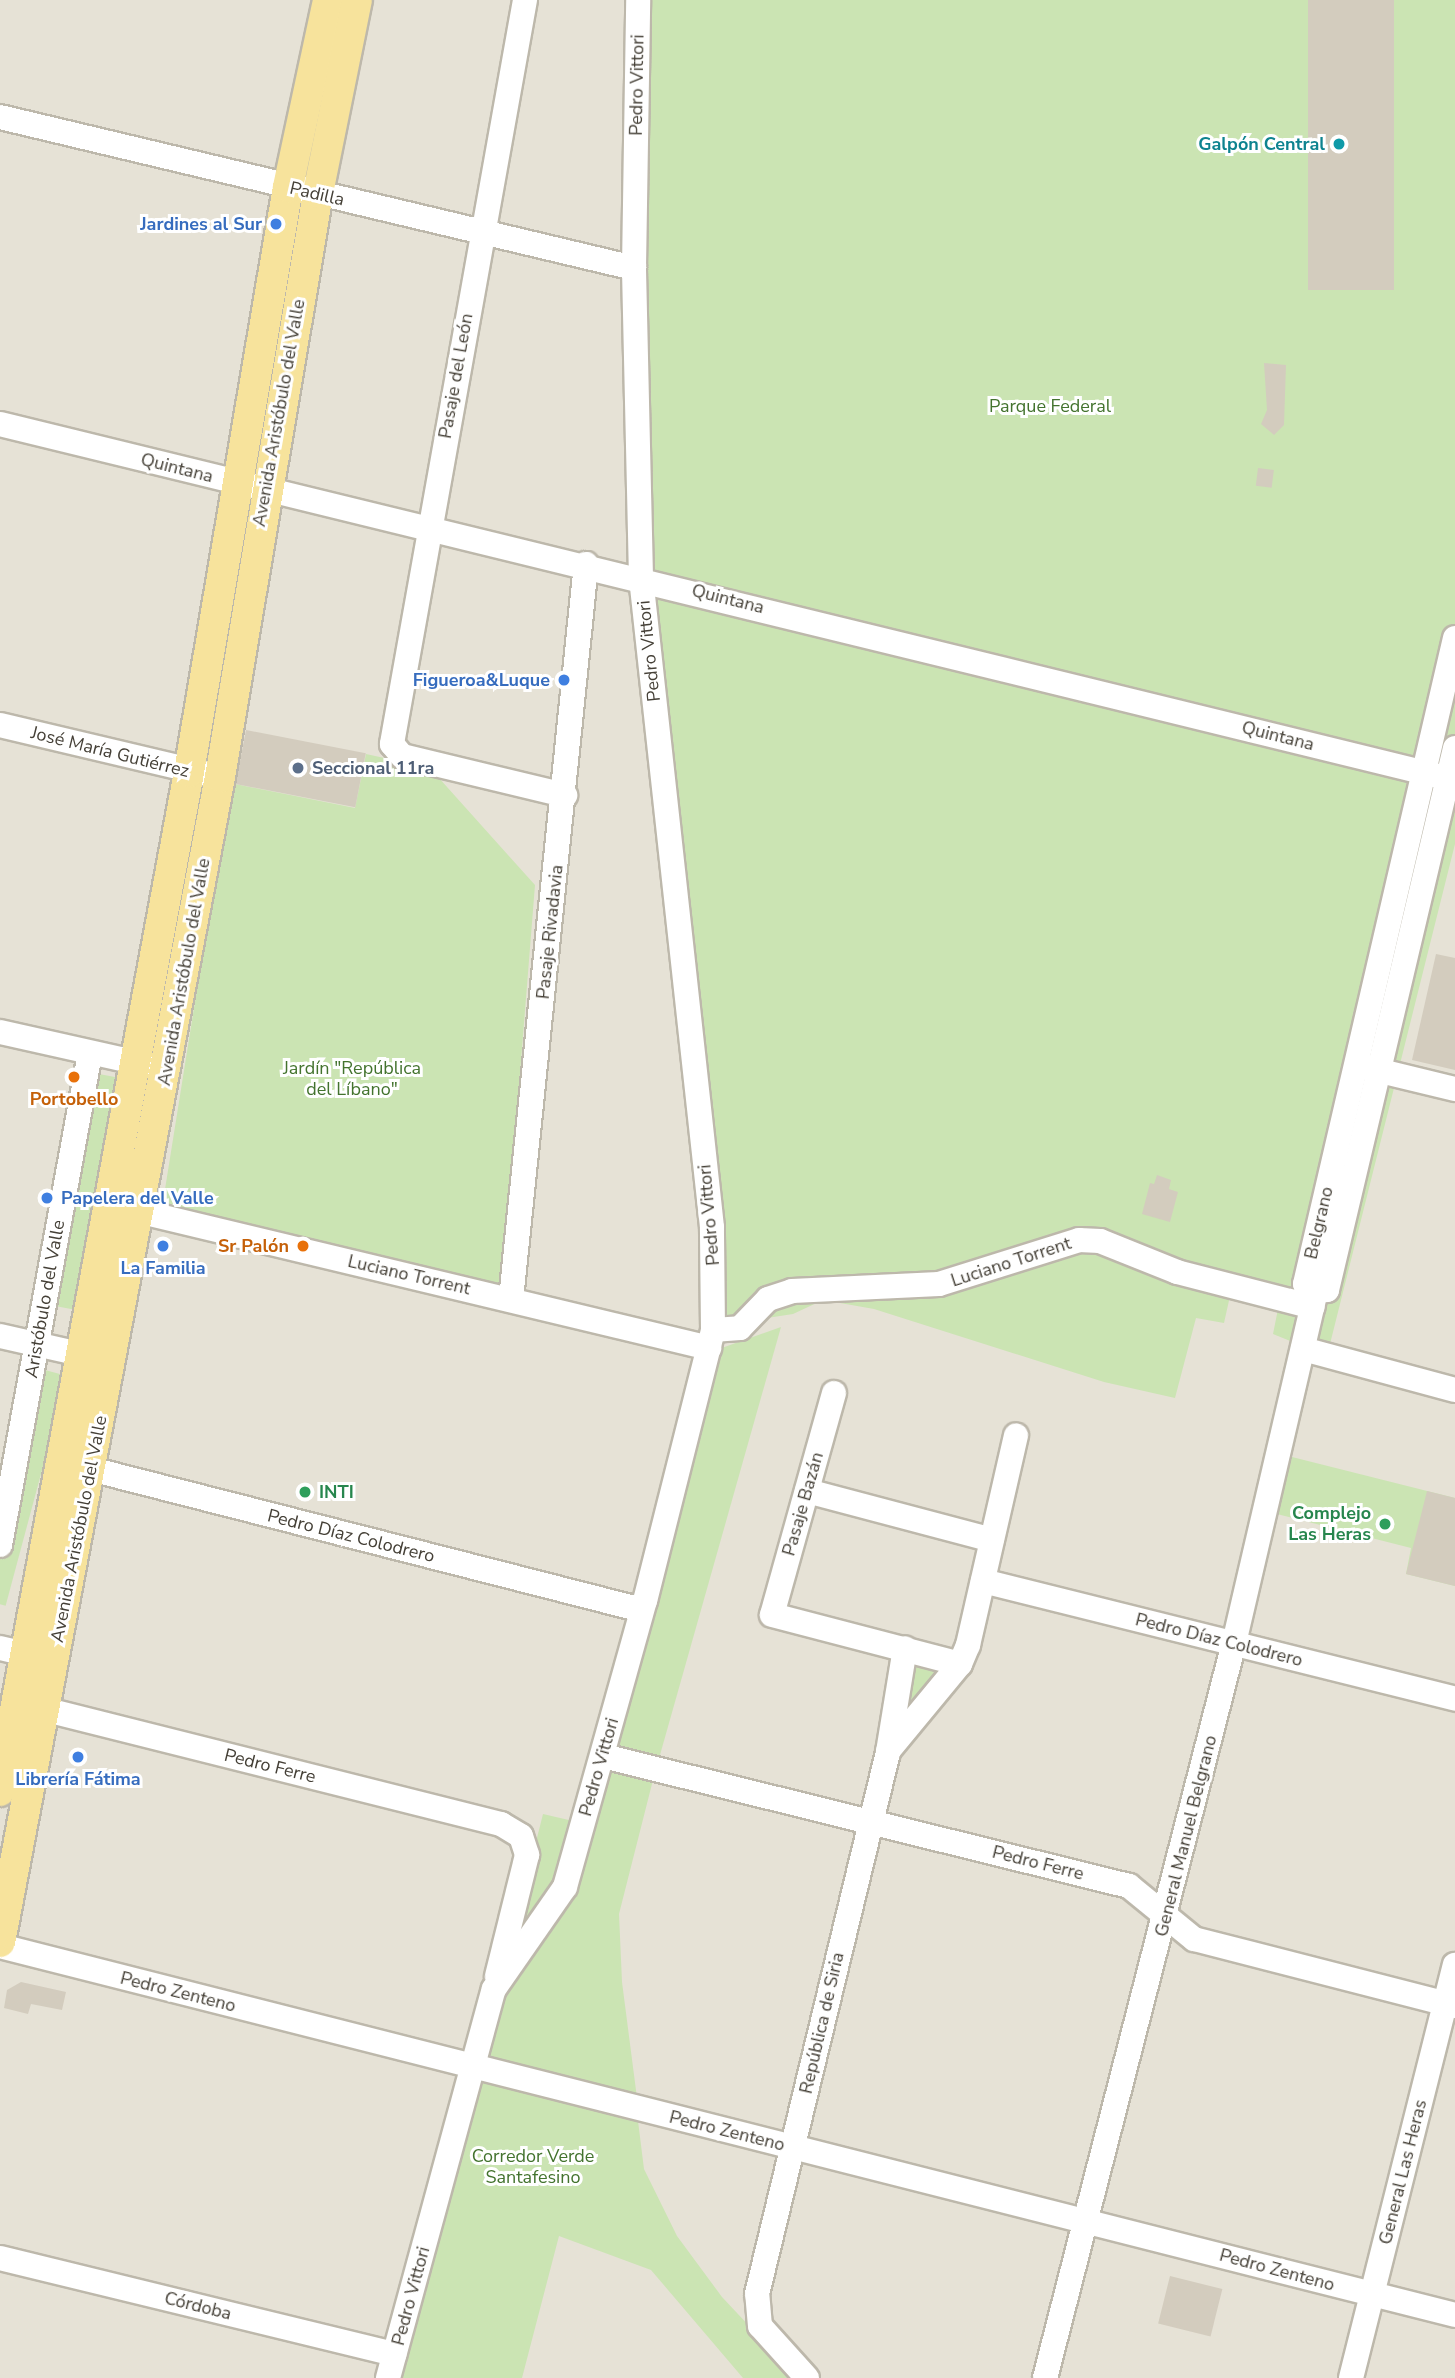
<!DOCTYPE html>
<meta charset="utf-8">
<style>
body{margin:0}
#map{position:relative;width:1455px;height:2378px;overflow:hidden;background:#f2f0e7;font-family:"Nunito Sans",sans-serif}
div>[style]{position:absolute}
.residential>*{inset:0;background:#e6e2d6;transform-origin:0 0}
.green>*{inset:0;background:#cbe4b3;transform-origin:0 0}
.building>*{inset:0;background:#d3ccbe;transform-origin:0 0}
.roads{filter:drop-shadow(2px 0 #bdb8ab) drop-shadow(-2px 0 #bdb8ab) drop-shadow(0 2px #bdb8ab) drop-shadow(0 -2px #bdb8ab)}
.minor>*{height:24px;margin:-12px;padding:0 12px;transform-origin:12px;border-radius:12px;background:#fff}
.major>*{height:30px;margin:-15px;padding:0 15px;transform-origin:15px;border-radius:15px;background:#f7e39c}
.dots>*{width:19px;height:19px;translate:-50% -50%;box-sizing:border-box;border:4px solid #fff;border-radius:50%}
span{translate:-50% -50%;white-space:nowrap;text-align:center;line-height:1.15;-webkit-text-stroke:6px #fff;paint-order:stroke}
.street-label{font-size:18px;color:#454037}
.culture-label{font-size:18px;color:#0d838f;font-weight:700}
.right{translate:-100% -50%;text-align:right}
.shop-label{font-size:18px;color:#366cbe;font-weight:700}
.left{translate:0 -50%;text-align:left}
.park-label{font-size:18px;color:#43732e}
.service-label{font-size:18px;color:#4e5e75;font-weight:700}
.food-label{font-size:18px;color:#c56008;font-weight:700}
.leisure-label{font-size:18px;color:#27864d;font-weight:700}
</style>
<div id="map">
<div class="residential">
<div style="left:0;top:0;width:1455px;height:2378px"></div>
</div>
<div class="green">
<div style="clip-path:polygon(646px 0,1455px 0,1455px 844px,1327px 1356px,1273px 1334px,1278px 1309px,1230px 1296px,1224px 1323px,1196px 1318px,1175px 1398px,1104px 1382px,874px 1309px,823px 1300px,793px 1314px,720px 1325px,648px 549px,643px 269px)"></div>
<div style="clip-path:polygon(366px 754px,430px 768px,535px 885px,503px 1287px,162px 1208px,230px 783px,355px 808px)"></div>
<div style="left:99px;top:1074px;width:20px;height:236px;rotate:11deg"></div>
<div style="clip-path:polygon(781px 1327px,658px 1762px,610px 1750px,716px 1350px)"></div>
<div style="left:45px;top:1370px;width:23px;height:238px;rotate:15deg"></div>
<div style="clip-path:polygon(1292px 1457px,1455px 1498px,1455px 1586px,1406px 1574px,1411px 1548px,1277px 1514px)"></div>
<div style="clip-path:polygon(906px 1651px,957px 1665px,892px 1738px)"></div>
<div style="clip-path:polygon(606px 1765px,654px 1776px,619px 1914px,622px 1982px,637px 2098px,488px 2059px,506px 1994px)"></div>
<div style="clip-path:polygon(543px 1814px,573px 1821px,557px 1882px,506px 1961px)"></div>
<div style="clip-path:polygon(482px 2080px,638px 2121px,644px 2169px,677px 2236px,722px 2297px,798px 2378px,743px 2378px,651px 2270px,559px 2236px,522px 2378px,400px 2378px)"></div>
</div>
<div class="building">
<div style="left:1308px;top:0;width:86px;height:290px"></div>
<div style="clip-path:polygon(1264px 363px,1286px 365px,1284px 425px,1274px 435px,1261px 424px,1267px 410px)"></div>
<div style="left:1258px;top:468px;width:16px;height:18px;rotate:7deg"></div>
<div style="left:246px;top:730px;width:122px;height:55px;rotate:11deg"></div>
<div style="clip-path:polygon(1436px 954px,1455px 958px,1455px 1070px,1412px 1060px)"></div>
<div style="clip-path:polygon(1157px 1175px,1171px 1180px,1169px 1189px,1178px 1192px,1170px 1222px,1142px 1214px,1150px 1183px,1154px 1184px)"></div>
<div style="clip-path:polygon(1427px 1491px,1455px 1498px,1455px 1586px,1406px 1574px)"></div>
<div style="clip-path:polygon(21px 1982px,66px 1992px,62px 2010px,31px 2004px,28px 2014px,4px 2008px,7px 1990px)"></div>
<div style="left:1170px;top:2276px;width:54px;height:49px;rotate:14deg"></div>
</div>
<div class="roads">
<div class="minor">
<div style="left:525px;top:0;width:756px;rotate:100.14deg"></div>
<div style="left:392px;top:744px;width:16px;rotate:50deg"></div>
<div style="left:402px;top:756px;width:168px;rotate:13.5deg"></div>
<div style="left:0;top:117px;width:652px;rotate:13.4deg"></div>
<div style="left:0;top:424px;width:1498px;rotate:13.75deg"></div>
<div style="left:1455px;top:638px;width:663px;rotate:103.07deg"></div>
<div style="left:1305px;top:1284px;width:13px;rotate:32deg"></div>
<div style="left:1316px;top:1291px;width:11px;rotate:-5deg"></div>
<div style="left:1327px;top:1290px;width:557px;rotate:-76.71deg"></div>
<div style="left:0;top:725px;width:226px;rotate:13.3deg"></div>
<div style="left:0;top:1032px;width:156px;rotate:12.6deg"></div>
<div style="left:1364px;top:1067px;width:94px;rotate:13.6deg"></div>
<div style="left:121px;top:1207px;width:605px;rotate:13.48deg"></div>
<div style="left:511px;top:1299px;width:739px;rotate:-84.17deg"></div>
<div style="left:713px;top:1330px;width:27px;rotate:-4deg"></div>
<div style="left:740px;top:1328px;width:40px;rotate:-46deg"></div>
<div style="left:768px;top:1299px;width:25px;rotate:-18deg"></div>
<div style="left:792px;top:1291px;width:147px;rotate:-2.7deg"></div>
<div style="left:939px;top:1284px;width:147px;rotate:-17.4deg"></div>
<div style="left:1079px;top:1240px;width:21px;rotate:3deg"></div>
<div style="left:1100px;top:1241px;width:83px;rotate:21.9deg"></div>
<div style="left:1177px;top:1272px;width:140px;rotate:14.4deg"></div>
<div style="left:0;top:1336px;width:100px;rotate:12.7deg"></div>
<div style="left:1303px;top:1349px;width:157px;rotate:15.1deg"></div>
<div style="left:834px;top:1393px;width:230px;rotate:105.6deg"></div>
<div style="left:772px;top:1615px;width:194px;rotate:14.6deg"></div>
<div style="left:71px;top:1464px;width:589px;rotate:14.34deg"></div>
<div style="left:807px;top:1491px;width:191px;rotate:14.8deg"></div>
<div style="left:0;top:1545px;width:500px;rotate:-79.63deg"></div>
<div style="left:983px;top:1581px;width:487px;rotate:14deg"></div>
<div style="left:0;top:1648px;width:44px;rotate:13.1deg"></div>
<div style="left:27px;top:1705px;width:489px;rotate:14.1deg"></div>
<div style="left:501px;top:1824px;width:23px;rotate:31deg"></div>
<div style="left:521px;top:1836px;width:20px;rotate:72deg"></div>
<div style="left:527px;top:1855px;width:125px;rotate:103.9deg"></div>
<div style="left:888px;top:1751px;width:113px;rotate:-50.4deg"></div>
<div style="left:960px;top:1664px;width:21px;rotate:-67deg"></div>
<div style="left:968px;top:1645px;width:215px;rotate:-77.1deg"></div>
<div style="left:603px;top:1756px;width:542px;rotate:13.88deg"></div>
<div style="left:1129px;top:1886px;width:84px;rotate:39.2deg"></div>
<div style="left:1194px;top:1939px;width:269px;rotate:14.4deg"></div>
<div style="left:0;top:1946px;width:1501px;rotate:14.23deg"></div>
<div style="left:0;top:2258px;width:406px;rotate:13.7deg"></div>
<div style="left:388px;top:2378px;width:403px;rotate:-74.8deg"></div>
<div style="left:494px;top:1989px;width:124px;rotate:-55.2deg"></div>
<div style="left:565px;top:1887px;width:297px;rotate:-74.4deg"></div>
<div style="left:645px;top:1601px;width:279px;rotate:-75.9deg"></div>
<div style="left:713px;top:1330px;width:103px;rotate:-90.6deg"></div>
<div style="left:712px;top:1227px;width:653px;rotate:-96.24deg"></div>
<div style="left:641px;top:578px;width:310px;rotate:-91.3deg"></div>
<div style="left:634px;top:268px;width:268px;rotate:-89.1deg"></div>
<div style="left:807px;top:2378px;width:70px;rotate:-132.1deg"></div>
<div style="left:760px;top:2326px;width:32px;rotate:-95deg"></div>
<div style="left:757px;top:2294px;width:558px;rotate:-76.41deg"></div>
<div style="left:888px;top:1752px;width:105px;rotate:-80.7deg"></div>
<div style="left:1045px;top:2378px;width:759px;rotate:-75.58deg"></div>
<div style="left:1234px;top:1643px;width:361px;rotate:-76.9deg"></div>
<div style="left:1351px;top:2378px;width:426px;rotate:-75.9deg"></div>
</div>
<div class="major">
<div style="left:0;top:1791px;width:1036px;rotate:-79.49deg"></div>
<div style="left:189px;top:772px;width:593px;rotate:-80.39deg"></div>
<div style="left:288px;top:187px;width:191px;rotate:-77.9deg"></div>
<div style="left:0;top:1942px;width:1186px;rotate:-79.31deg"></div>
<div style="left:220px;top:777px;width:592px;rotate:-80.47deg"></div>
<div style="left:318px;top:193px;width:197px;rotate:-78.6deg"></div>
</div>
</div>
<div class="dots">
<div style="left:1339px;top:144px;background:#0f9aa8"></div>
<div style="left:276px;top:224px;background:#3f7fe0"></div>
<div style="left:564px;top:680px;background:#3f7fe0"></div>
<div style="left:298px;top:768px;background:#5c6f8a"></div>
<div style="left:74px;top:1077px;background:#e8710a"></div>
<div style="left:47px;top:1198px;background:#3f7fe0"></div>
<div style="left:163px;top:1246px;background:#3f7fe0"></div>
<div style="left:303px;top:1246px;background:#e8710a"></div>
<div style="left:305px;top:1492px;background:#2e9e5b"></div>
<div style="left:1385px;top:1524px;background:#2e9e5b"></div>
<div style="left:78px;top:1757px;background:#3f7fe0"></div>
</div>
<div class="street-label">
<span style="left:637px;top:85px;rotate:-89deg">Pedro Vittori</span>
<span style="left:317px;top:194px;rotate:13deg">Padilla</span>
<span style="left:456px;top:376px;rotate:-80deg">Pasaje del León</span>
<span style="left:279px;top:413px;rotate:-80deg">Avenida Aristóbulo del Valle</span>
<span style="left:177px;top:468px;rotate:14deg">Quintana</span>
<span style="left:728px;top:599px;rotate:14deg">Quintana</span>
<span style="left:649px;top:651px;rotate:-96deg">Pedro Vittori</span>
<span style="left:1278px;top:736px;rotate:14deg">Quintana</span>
<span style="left:110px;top:752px;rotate:14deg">José María Gutiérrez</span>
<span style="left:550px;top:932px;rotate:-84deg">Pasaje Rivadavia</span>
<span style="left:184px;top:972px;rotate:-80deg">Avenida Aristóbulo del Valle</span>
<span style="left:709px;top:1215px;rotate:-95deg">Pedro Vittori</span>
<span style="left:1319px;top:1223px;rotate:-77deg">Belgrano</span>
<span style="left:1011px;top:1262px;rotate:-18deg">Luciano Torrent</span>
<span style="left:409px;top:1275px;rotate:13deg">Luciano Torrent</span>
<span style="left:45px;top:1299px;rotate:-80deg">Aristóbulo del Valle</span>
<span style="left:803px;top:1504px;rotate:-74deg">Pasaje Bazán</span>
<span style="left:79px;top:1529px;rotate:-79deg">Avenida Aristóbulo del Valle</span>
<span style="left:351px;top:1536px;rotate:14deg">Pedro Díaz Colodrero</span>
<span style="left:1219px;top:1640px;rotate:14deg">Pedro Díaz Colodrero</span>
<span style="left:270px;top:1766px;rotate:14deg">Pedro Ferre</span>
<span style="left:599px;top:1767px;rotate:-74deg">Pedro Vittori</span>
<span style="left:1186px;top:1836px;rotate:-76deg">General Manuel Belgrano</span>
<span style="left:1038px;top:1863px;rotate:14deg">Pedro Ferre</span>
<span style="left:178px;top:1992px;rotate:14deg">Pedro Zenteno</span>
<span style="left:822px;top:2023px;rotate:-77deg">República de Siria</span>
<span style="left:727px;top:2131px;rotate:14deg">Pedro Zenteno</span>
<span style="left:1403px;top:2172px;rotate:-76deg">General Las Heras</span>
<span style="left:1277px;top:2270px;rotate:15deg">Pedro Zenteno</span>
<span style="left:411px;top:2296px;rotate:-75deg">Pedro Vittori</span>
<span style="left:198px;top:2306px;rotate:14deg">Córdoba</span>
</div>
<div class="culture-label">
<span class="right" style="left:1325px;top:144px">Galpón Central</span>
</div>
<div class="shop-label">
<span class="right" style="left:262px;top:224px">Jardines al Sur</span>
<span class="right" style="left:550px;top:680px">Figueroa&amp;Luque</span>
<span class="left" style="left:61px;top:1198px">Papelera del Valle</span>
<span style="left:163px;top:1268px">La Familia</span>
<span style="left:78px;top:1779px">Librería Fátima</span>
</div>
<div class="park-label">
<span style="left:1050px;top:406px">Parque Federal</span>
<span style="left:352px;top:1079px">Jardín "República<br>del Líbano"</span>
<span style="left:533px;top:2167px">Corredor Verde<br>Santafesino</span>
</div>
<div class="service-label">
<span class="left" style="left:312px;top:768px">Seccional 11ra</span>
</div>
<div class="food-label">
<span style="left:74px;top:1099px">Portobello</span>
<span class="right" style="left:289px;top:1246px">Sr Palón</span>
</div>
<div class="leisure-label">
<span class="left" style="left:319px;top:1492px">INTI</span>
<span class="right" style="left:1371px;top:1524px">Complejo<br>Las Heras</span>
</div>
</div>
